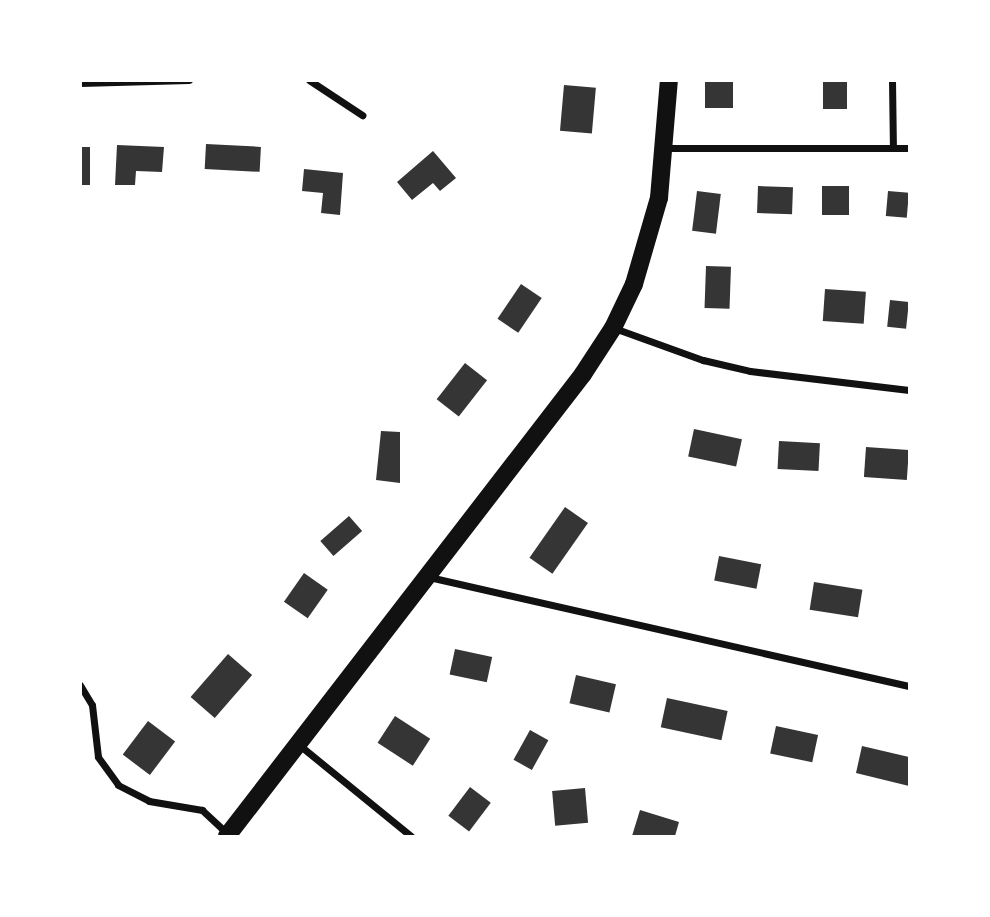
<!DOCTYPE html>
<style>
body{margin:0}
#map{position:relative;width:990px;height:917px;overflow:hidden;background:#fff;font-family:"PT Sans Narrow",sans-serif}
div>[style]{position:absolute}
.building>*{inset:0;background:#353535;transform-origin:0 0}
.minor>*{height:7px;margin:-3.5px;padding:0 3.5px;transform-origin:3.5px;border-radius:3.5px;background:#111}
.primary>*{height:18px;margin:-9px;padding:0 9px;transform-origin:9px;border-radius:9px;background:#111}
span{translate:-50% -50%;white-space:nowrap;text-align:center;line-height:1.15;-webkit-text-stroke:5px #fff;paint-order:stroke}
.frame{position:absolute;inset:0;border:82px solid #fff;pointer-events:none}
</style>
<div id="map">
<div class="building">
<div style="left:705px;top:80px;width:28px;height:28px"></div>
<div style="left:823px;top:80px;width:24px;height:29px"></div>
<div style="left:564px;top:85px;width:32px;height:46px;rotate:5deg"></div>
<div style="left:206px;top:144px;width:55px;height:25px;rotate:3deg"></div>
<div style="clip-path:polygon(117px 145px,164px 147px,162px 172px,136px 171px,135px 185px,115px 185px)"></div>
<div style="left:80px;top:147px;width:10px;height:38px"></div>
<div style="clip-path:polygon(433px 151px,456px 178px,440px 191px,433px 183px,412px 200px,397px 182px)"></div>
<div style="clip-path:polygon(304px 169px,343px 173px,340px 215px,321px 213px,323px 193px,302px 191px)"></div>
<div style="left:758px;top:186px;width:35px;height:27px;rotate:2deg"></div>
<div style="left:822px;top:186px;width:27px;height:29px"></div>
<div style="left:697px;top:191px;width:24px;height:40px;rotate:7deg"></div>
<div style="left:888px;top:191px;width:21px;height:25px;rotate:5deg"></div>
<div style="left:706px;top:266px;width:25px;height:42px;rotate:2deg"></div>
<div style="left:521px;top:284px;width:25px;height:42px;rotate:34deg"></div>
<div style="left:825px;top:289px;width:41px;height:32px;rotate:4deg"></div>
<div style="left:890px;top:300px;width:19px;height:27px;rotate:6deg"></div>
<div style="left:465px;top:363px;width:28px;height:46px;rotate:38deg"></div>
<div style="left:694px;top:429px;width:49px;height:28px;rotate:12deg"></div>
<div style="clip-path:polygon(381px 431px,400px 432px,400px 483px,376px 480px)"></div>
<div style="left:779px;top:441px;width:41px;height:28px;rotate:3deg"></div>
<div style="left:866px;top:447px;width:43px;height:30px;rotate:4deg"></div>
<div style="left:565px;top:507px;width:28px;height:62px;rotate:35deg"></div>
<div style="left:349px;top:516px;width:20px;height:38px;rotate:49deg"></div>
<div style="left:719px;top:556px;width:43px;height:25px;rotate:11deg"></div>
<div style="left:304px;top:573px;width:29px;height:35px;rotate:35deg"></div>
<div style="left:814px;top:582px;width:49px;height:28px;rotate:9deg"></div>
<div style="left:455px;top:649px;width:38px;height:26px;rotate:12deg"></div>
<div style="left:228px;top:654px;width:32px;height:57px;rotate:41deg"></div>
<div style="left:576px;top:675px;width:41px;height:29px;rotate:13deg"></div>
<div style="left:667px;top:698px;width:62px;height:30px;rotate:12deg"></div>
<div style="left:395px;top:716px;width:42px;height:32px;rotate:33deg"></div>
<div style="left:148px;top:721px;width:34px;height:42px;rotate:37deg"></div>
<div style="left:776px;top:726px;width:43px;height:28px;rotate:12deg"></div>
<div style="left:530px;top:730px;width:21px;height:34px;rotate:29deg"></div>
<div style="clip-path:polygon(862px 746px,909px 757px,909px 786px,856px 773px)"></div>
<div style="left:470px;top:787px;width:26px;height:36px;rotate:37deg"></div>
<div style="left:585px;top:788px;width:35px;height:33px;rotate:85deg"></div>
<div style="clip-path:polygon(640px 810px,679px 822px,675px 836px,632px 836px)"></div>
</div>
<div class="minor">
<div style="left:309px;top:80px;width:64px;rotate:33.4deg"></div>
<div style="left:892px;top:80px;width:68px;rotate:89.2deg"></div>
<div style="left:80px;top:83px;width:109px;rotate:-1.6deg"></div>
<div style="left:665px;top:148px;width:244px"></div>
<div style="left:614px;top:328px;width:95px;rotate:19.8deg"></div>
<div style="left:703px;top:360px;width:48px;rotate:13.2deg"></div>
<div style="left:750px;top:371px;width:160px;rotate:6.8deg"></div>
<div style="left:429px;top:577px;width:492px;rotate:12.8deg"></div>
<div style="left:80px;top:685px;width:23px;rotate:59deg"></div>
<div style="left:92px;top:705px;width:52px;rotate:83.4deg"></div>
<div style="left:98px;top:757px;width:34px;rotate:54deg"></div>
<div style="left:118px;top:785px;width:35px;rotate:27deg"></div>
<div style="left:149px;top:801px;width:54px;rotate:9.6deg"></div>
<div style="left:202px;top:810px;width:35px;rotate:43deg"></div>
<div style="left:298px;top:744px;width:146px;rotate:39.2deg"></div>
</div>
<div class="primary">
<div style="left:227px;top:836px;width:583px;rotate:-52.38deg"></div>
<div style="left:583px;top:374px;width:55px;rotate:-56.9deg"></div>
<div style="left:613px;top:328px;width:49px;rotate:-64.5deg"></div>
<div style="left:634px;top:284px;width:90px;rotate:-73.8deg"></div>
<div style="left:659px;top:198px;width:118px;rotate:-85.2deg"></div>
</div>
<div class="frame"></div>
</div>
